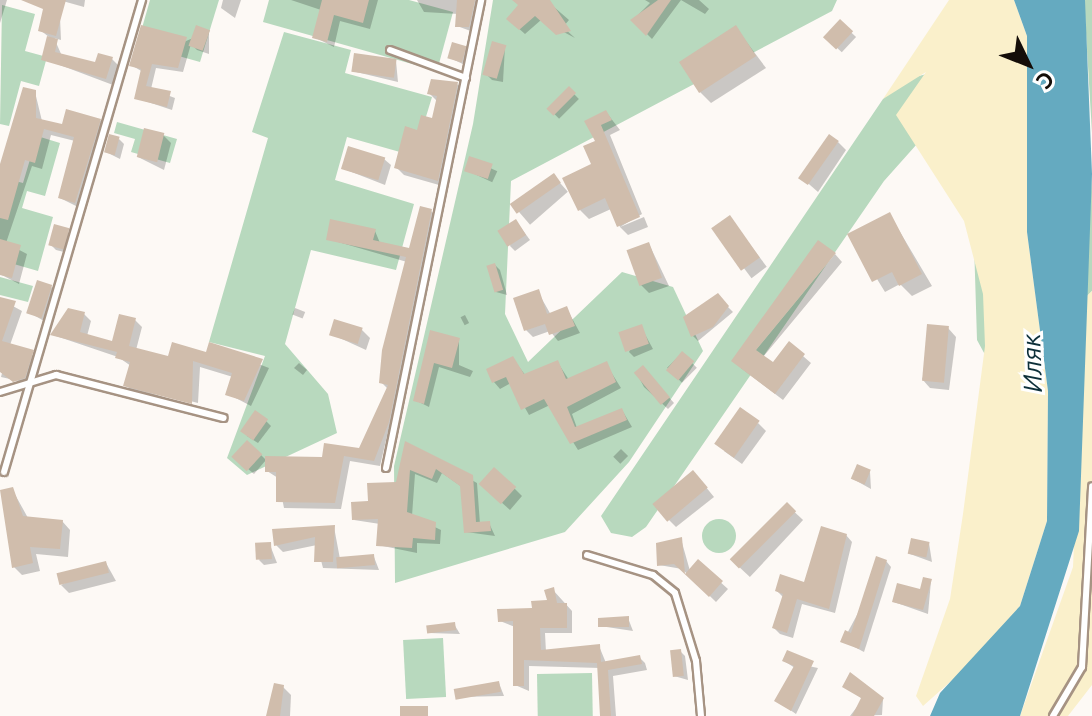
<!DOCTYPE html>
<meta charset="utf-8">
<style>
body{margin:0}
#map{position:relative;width:1092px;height:716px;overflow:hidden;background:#fdf9f5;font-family:Ubuntu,sans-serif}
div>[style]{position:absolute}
.green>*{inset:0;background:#b8d9be;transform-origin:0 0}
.round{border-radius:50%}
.sand>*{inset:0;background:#faf0cb}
.water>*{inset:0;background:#65aac0}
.shadow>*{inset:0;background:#0003;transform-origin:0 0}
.building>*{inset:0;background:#d0bdac;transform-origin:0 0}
.roads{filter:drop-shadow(2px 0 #a69383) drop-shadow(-2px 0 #a69383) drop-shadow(0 2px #a69383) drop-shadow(0 -2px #a69383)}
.service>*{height:6px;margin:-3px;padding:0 3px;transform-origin:3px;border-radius:3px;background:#fff}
span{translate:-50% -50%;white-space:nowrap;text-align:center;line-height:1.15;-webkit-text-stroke:6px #fff;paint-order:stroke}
.water-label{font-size:26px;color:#0d2f39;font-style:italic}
.north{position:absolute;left:988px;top:24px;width:80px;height:80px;-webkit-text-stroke:6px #fff;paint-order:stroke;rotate:133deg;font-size:22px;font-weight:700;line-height:32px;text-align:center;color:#140d08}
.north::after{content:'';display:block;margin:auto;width:28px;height:36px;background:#140d08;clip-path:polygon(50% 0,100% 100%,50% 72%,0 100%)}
</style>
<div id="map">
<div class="green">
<div style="clip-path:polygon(150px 0,219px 0,200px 62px,150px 48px,142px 28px)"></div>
<div style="clip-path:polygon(269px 0,409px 0,453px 12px,437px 71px,263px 22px)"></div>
<div style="clip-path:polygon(493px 0,837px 0,832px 11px,511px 181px,505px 314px,528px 362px,622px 272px,673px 287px,703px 351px,629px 462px,565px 532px,395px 583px,394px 466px,473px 124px)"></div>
<div style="clip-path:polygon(1085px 0,1092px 0,1092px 133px,1085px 16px)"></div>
<div style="clip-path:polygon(2px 5px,35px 14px,25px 51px,47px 57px,39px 86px,21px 81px,9px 126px,0 124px)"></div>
<div style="clip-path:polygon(284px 32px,351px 50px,345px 73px,432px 97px,414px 156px,347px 137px,335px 180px,414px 204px,396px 270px,311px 250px,285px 344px,328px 394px,337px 433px,247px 475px,227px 458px,265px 356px,209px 342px,268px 138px,252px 132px)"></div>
<div style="clip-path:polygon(994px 56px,1011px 69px,1016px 87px,1014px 348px,1008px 361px,989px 362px,977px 340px,971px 145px,958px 128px,946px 126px,925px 135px,884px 181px,646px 527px,632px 537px,611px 533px,601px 516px,883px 99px,904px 80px)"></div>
<div style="clip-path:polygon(117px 122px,177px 139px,170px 163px,131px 152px,135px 139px,114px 133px)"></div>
<div style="clip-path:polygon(37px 136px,60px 143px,45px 196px,27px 191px,22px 208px,53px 217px,38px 271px,0 260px,0 177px,23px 183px)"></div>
<div style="clip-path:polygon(1092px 174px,1092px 291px,1085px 298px)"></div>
<div style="clip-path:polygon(0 277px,33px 286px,28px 302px,0 295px)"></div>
<div class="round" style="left:702px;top:519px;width:34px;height:34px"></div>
<div style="left:443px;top:638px;width:59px;height:40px;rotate:87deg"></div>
<div style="left:592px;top:673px;width:43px;height:55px;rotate:89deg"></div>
</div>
<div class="sand">
<div style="clip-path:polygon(949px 0,1014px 0,1027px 36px,1027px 232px,1048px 391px,1047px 521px,1020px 606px,987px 649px,923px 706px,916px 696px,950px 599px,963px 514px,985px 346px,983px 294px,964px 221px,896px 115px,926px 72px,883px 99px)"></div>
<div style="clip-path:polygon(1092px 291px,1092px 685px,1068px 716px,1020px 716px,1073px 567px,1085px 298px)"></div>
</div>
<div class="water">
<div style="clip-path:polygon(1014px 0,1085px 0,1092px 174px,1079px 531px,1020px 716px,930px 716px,940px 693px,1020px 606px,1047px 521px,1048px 391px,1027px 232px,1027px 36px)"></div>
</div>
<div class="shadow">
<div style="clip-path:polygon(0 0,7px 0,0 23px)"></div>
<div style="clip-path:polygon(59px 0,85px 0,84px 7px)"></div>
<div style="clip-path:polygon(223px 0,241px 0,235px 18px,221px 8px)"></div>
<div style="clip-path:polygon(291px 0,378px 0,370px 29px,340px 21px,334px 47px,314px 37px,321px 10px)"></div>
<div style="clip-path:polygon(417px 0,481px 0,476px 33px,457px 26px,458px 14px,424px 12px)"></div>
<div style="clip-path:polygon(514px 0,546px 0,569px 20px,563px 27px,575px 38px,541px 20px,525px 34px,508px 19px,520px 5px)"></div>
<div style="clip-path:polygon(645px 0,699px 0,709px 9px,705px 14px,681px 0,652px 39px,633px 20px,650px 3px)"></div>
<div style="clip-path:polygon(60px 17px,61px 40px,54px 38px,62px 56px,97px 65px,112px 59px,119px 66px,113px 85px,44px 59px,49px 37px,40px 30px)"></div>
<div style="left:840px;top:22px;width:22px;height:21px;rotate:43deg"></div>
<div style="clip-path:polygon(736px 28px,766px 68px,711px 103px,700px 92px)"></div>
<div style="clip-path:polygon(209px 31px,209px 54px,197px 50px,191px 44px,183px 72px,156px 68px,151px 89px,175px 98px,172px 110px,136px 98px,143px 72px,131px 65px)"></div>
<div style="clip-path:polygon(505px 46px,503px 82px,492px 80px,487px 75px)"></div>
<div style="clip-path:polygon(465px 47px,470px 53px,467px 66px,450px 58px)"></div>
<div style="clip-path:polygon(396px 61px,398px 82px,352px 71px)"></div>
<div style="clip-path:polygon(457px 84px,465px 92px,446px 187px,404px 175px,396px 167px,434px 120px,438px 102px,429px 93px)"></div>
<div style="left:569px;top:89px;width:14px;height:28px;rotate:45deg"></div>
<div style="clip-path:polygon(35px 92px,42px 121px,63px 127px,100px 120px,107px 127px,82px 209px,60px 198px,75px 141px,51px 135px,42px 169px,32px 166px,6px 243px,27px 254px,19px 284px,0 274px,0 205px)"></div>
<div style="clip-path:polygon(606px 112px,620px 130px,610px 135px,642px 214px,620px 227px,611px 209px,589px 219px,580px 210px,597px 142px,587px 122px)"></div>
<div style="clip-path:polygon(163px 135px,171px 143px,164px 170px,138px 157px)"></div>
<div style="clip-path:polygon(119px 139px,124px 144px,120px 159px,106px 152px)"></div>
<div style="clip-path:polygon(838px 142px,846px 150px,818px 192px,802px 178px)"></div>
<div style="clip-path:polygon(384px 159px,391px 165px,385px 185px,344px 169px)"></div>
<div style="left:471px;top:159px;width:29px;height:12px;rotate:25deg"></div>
<div style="left:554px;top:176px;width:21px;height:50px;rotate:49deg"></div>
<div style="clip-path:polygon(431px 211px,438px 218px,380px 466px,350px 461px,341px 509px,284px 508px,278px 478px,267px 471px,360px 450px,388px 389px,381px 382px,407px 262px,328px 239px,375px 231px,380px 243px,411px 250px)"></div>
<div style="clip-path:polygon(890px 215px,932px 286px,912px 296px,900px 284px,885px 292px,850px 235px)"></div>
<div style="clip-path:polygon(644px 217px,648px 227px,628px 235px,620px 227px)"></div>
<div style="left:730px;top:218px;width:61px;height:19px;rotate:53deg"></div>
<div style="clip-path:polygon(516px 221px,530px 240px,515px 251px,510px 246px)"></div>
<div style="clip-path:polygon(68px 230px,68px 253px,56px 250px,51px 245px)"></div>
<div style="clip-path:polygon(649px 244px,669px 286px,649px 293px,641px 285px)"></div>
<div style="clip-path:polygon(835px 254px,842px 262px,763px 357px,773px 365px,789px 344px,811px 363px,783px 400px,741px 368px)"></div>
<div style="clip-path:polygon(495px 265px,500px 270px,507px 295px,496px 292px)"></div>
<div style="clip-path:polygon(51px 287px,60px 295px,51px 325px,30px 313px)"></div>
<div style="clip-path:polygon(538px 292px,551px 315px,567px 309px,580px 333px,558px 341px,550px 331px,533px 337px,526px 330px)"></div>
<div style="clip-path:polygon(717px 296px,733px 312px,698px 341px,693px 336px)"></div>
<div style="clip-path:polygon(0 299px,22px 311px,10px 345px,39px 358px,32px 384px,1px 377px,9px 346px,0 345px)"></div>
<div style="left:295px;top:308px;width:11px;height:7px;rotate:22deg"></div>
<div style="clip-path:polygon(84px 314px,91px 321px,87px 336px,113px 343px,135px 320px,142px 327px,136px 350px,169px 358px,207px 355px,210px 345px,269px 368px,251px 406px,228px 394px,233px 377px,200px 367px,198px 403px,131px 386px,198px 409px,133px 392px,126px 385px,131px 366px,118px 357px,53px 335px)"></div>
<div style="left:465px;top:315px;width:9px;height:5px;rotate:63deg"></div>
<div style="clip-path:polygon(641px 327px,653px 349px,634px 357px,629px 352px)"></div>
<div style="clip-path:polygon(948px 328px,956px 337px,949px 390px,930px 388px,922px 379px)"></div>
<div style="clip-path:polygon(362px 330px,370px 338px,366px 350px,331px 334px)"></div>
<div style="clip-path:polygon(431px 333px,459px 339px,459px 365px,473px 371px,470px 377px,439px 367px,429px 407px,415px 400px)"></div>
<div style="left:682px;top:353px;width:21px;height:21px;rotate:45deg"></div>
<div style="clip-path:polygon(513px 359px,526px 376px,558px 363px,569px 380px,606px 364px,621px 388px,572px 414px,577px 428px,622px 410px,632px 427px,578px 450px,550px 405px,529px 415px,511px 383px,500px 389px,494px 382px,488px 370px)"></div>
<div style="clip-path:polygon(299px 363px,307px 370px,303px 375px,294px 368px)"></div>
<div style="clip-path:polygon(643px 368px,674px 403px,668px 409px,644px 387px,637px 374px)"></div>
<div style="clip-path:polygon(266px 421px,271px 426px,258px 443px,247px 436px)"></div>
<div style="clip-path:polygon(758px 423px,766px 431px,742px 464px,724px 451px)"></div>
<div style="clip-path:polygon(407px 444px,477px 483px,480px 524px,489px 523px,495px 536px,466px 532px,462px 487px,442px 473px,437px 483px,415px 474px,412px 516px,441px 530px,440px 544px,417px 543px,417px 553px,378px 545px,380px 524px,354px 520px,397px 484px)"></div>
<div style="left:621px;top:449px;width:10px;height:11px;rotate:45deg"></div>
<div style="clip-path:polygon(261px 455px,266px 460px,254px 474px,240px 462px)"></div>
<div style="clip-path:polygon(870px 472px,871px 489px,853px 479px)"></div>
<div style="clip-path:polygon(701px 481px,714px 497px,676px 527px,668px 519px)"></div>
<div style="clip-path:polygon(514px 488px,522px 496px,510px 510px,490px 492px)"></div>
<div style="clip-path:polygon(12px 489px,28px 518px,62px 521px,70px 530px,68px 557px,36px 554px,40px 571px,22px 575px,14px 567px)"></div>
<div style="left:787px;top:505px;width:22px;height:78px;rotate:43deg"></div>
<div style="clip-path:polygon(334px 527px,340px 559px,374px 557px,379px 570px,323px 568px,317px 545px,283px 552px,276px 545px)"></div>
<div style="clip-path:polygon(846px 535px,852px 542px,835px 613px,802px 604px,793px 638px,780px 634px,774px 628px,784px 598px,777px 591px,805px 584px)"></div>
<div style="clip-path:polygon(681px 539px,690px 571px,698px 562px,728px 589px,716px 602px,682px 569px,659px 565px)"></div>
<div style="clip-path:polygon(929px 543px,932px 562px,910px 554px)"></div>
<div style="clip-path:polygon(270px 545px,277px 563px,264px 565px,259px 560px)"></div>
<div style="clip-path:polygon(886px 561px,891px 567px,864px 652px,843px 641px)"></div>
<div style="clip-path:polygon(106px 563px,116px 581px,69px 593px,61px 585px)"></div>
<div style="clip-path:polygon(931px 581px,928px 614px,894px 602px,921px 592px)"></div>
<div style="clip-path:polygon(553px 590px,572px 611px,572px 633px,545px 633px,546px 652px,599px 646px,606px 663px,639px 657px,645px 663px,647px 670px,613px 676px,616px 716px,602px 716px,600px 668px,529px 666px,529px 691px,515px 685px,515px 627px,500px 621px,549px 602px)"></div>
<div style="clip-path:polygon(628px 618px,633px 631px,600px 626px)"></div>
<div style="clip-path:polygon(454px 624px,460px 634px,429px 633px)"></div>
<div style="clip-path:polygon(680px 651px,685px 656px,688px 680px,674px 676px)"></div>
<div style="clip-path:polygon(784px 661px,818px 668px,796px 714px,777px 701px,795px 668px)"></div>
<div style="clip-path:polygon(499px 683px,504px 696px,457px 697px)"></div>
<div style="clip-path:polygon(844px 686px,883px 699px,882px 715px,850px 716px,863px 699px)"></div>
<div style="clip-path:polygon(283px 687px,291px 695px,290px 716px,268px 716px)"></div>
</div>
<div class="building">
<div style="clip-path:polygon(21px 0,66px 0,56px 36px,38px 31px,43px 9px)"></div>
<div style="clip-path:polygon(322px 0,369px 0,363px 23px,334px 15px,327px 42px,312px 38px)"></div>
<div style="clip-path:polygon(457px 0,475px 0,469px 27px,455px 27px)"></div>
<div style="clip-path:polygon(512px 0,550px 0,571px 31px,556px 35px,535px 16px,519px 30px,506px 19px,518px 5px)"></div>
<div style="clip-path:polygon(658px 0,671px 0,646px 36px,630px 20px)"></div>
<div style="left:840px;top:19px;width:18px;height:25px;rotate:43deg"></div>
<div style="clip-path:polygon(141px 25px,187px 37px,178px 68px,152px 64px,146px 86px,171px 91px,167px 107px,134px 99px,141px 69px,129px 66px)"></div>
<div style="left:196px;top:25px;width:15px;height:22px;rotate:20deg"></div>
<div style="left:736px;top:25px;width:37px;height:68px;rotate:57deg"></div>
<div style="clip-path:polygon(47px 36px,58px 39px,55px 52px,95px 62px,98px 53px,113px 57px,106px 79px,41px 60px)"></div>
<div style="left:492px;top:41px;width:15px;height:35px;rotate:16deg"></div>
<div style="left:452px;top:42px;width:15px;height:17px;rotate:16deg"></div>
<div style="left:354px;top:53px;width:43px;height:19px;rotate:8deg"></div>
<div style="clip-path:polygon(431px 79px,458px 82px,438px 181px,394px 168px,405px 126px,417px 130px,421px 115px,432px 118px,437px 96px,427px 94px)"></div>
<div style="left:569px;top:86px;width:10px;height:32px;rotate:45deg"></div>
<div style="clip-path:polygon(23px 87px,36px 90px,36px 118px,62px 124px,66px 109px,101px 119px,75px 203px,58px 198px,74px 137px,44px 129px,35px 163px,25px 160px,8px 220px,0 218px,0 164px)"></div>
<div style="clip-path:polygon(606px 110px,612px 120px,601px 125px,640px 217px,617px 227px,605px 198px,578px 211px,562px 178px,591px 164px,583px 146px,595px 141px,584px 121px)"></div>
<div style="left:144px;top:128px;width:21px;height:30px;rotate:14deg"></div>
<div style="left:109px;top:134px;width:11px;height:19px;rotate:15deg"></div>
<div style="left:829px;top:134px;width:12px;height:54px;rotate:35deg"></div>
<div style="left:348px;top:146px;width:39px;height:24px;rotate:17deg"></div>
<div style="left:469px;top:156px;width:25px;height:16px;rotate:18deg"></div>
<div style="left:554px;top:173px;width:12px;height:54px;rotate:55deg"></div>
<div style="clip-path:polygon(420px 206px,432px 209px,389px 422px,374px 461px,344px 456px,335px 503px,276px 502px,276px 472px,265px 472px,265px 456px,322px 457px,324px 443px,359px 448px,388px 385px,379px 383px,382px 350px,406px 257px,326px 240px,330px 219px,376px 229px,373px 240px,409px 248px)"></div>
<div style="clip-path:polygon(890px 212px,922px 274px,899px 286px,892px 272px,872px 282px,847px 234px)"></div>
<div style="left:730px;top:215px;width:52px;height:23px;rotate:55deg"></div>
<div style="left:516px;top:219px;width:19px;height:22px;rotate:58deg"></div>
<div style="left:54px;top:224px;width:16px;height:22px;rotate:15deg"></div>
<div style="clip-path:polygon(0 239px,21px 245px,12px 278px,0 275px)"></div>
<div style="clip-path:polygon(818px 240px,836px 253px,756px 350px,773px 362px,789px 341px,805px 354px,775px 394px,731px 361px)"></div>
<div style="left:649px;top:242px;width:38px;height:24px;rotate:70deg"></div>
<div style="left:495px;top:263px;width:28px;height:9px;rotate:73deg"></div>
<div style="left:37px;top:280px;width:16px;height:35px;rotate:18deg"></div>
<div style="clip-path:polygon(539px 289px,547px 314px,567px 306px,575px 326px,549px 335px,545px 324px,524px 331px,513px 298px)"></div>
<div style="clip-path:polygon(718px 293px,729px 306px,713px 327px,691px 337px,683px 317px)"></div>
<div style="clip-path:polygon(0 297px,16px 301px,2px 341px,34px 350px,25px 378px,13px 382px,0 372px)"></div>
<div style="clip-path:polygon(68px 308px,85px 312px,80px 332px,112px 341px,119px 314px,136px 318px,129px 346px,168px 356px,172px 342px,206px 352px,209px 342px,263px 359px,244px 401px,225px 395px,232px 373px,193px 361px,192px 404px,123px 386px,130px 362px,115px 358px,117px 352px,50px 335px)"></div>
<div style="left:334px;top:319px;width:30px;height:17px;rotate:17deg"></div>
<div style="left:642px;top:324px;width:21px;height:25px;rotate:71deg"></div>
<div style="left:927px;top:324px;width:22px;height:57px;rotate:5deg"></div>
<div style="clip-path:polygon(430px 330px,460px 338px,452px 368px,434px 363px,424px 404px,413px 401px)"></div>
<div style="left:682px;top:351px;width:16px;height:25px;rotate:40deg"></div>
<div style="clip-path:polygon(513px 356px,524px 374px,558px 360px,566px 379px,607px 361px,616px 382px,567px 407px,575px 427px,622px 408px,627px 420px,570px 444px,544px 399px,521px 410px,506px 377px,492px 383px,486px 369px)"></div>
<div style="left:643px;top:365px;width:42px;height:12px;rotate:50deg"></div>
<div style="left:740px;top:407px;width:24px;height:45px;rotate:35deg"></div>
<div style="left:255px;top:410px;width:16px;height:26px;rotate:35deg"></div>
<div style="left:247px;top:440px;width:21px;height:23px;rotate:43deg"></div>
<div style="clip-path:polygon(405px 441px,473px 475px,476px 522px,490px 521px,491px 531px,464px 533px,460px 486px,436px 469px,432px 479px,410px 470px,407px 512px,436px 522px,435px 540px,413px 538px,412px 548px,376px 546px,378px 519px,352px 520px,351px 502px,368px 501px,367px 483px,396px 482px)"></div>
<div style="left:857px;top:464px;width:15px;height:16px;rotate:23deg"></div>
<div style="left:494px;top:467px;width:30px;height:23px;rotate:42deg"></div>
<div style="left:693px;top:470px;width:23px;height:53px;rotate:50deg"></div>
<div style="clip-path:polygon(13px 487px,23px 516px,63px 520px,60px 549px,30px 547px,33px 563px,12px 568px,0 490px)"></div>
<div style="left:787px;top:502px;width:13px;height:81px;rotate:45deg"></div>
<div style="clip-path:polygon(335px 525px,333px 562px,314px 562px,315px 537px,274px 546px,272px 529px)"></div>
<div style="clip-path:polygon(821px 526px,847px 534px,829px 609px,797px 599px,787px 633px,772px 628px,783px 594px,775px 591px,780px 574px,804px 582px)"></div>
<div style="clip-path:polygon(682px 537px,685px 574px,698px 559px,723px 581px,709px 597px,674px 564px,657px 566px,656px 543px)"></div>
<div style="left:911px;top:538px;width:19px;height:16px;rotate:12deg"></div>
<div style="left:271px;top:542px;width:17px;height:16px;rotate:87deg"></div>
<div style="left:374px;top:554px;width:11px;height:38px;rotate:85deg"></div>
<div style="clip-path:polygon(876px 556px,887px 560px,859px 649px,840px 642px,845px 630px,851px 633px)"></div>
<div style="left:106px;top:561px;width:12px;height:51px;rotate:76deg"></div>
<div style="clip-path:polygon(923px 577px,932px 579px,923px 610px,892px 602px,897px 583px,920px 589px)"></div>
<div style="clip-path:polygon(554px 587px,557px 603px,567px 603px,567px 628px,540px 628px,541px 650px,600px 644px,601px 662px,640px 655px,642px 664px,608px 670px,611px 716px,600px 716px,597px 663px,524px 660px,524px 686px,513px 686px,513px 621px,498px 622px,497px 609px,532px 608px,531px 601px,547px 600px,544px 590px)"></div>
<div style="clip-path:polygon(629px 616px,629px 627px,598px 627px,598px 618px)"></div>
<div style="left:455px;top:622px;width:8px;height:29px;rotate:83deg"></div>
<div style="left:681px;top:649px;width:27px;height:11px;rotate:84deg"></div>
<div style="clip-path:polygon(787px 650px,814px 661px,791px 711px,774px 701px,794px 666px,782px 661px)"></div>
<div style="clip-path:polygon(850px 672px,884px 698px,874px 716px,852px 716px,861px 698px,842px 687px)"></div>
<div style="left:499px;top:681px;width:11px;height:46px;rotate:80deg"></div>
<div style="clip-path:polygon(274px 683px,284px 685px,280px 716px,266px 716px)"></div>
<div style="left:428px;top:706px;width:10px;height:28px;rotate:90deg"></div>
</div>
<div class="roads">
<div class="service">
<div style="left:390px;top:50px;width:81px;rotate:20.2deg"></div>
<div style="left:0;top:392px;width:59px;rotate:-16.9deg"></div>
<div style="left:56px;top:375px;width:173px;rotate:14.4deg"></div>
<div style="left:386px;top:468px;width:478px;rotate:-78.5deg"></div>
<div style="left:4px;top:472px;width:492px;rotate:-73.7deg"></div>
<div style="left:587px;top:555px;width:69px;rotate:16.9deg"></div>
<div style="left:653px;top:575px;width:28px;rotate:39deg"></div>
<div style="left:675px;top:593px;width:71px;rotate:72.8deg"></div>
<div style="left:696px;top:661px;width:55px;rotate:84.8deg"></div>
<div style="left:1053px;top:716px;width:57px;rotate:-59.4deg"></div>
<div style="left:1082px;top:667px;width:181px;rotate:-86.8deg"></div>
</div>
</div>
<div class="water-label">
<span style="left:1032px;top:363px;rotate:-92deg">Иляк</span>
</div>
<div class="north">С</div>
</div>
